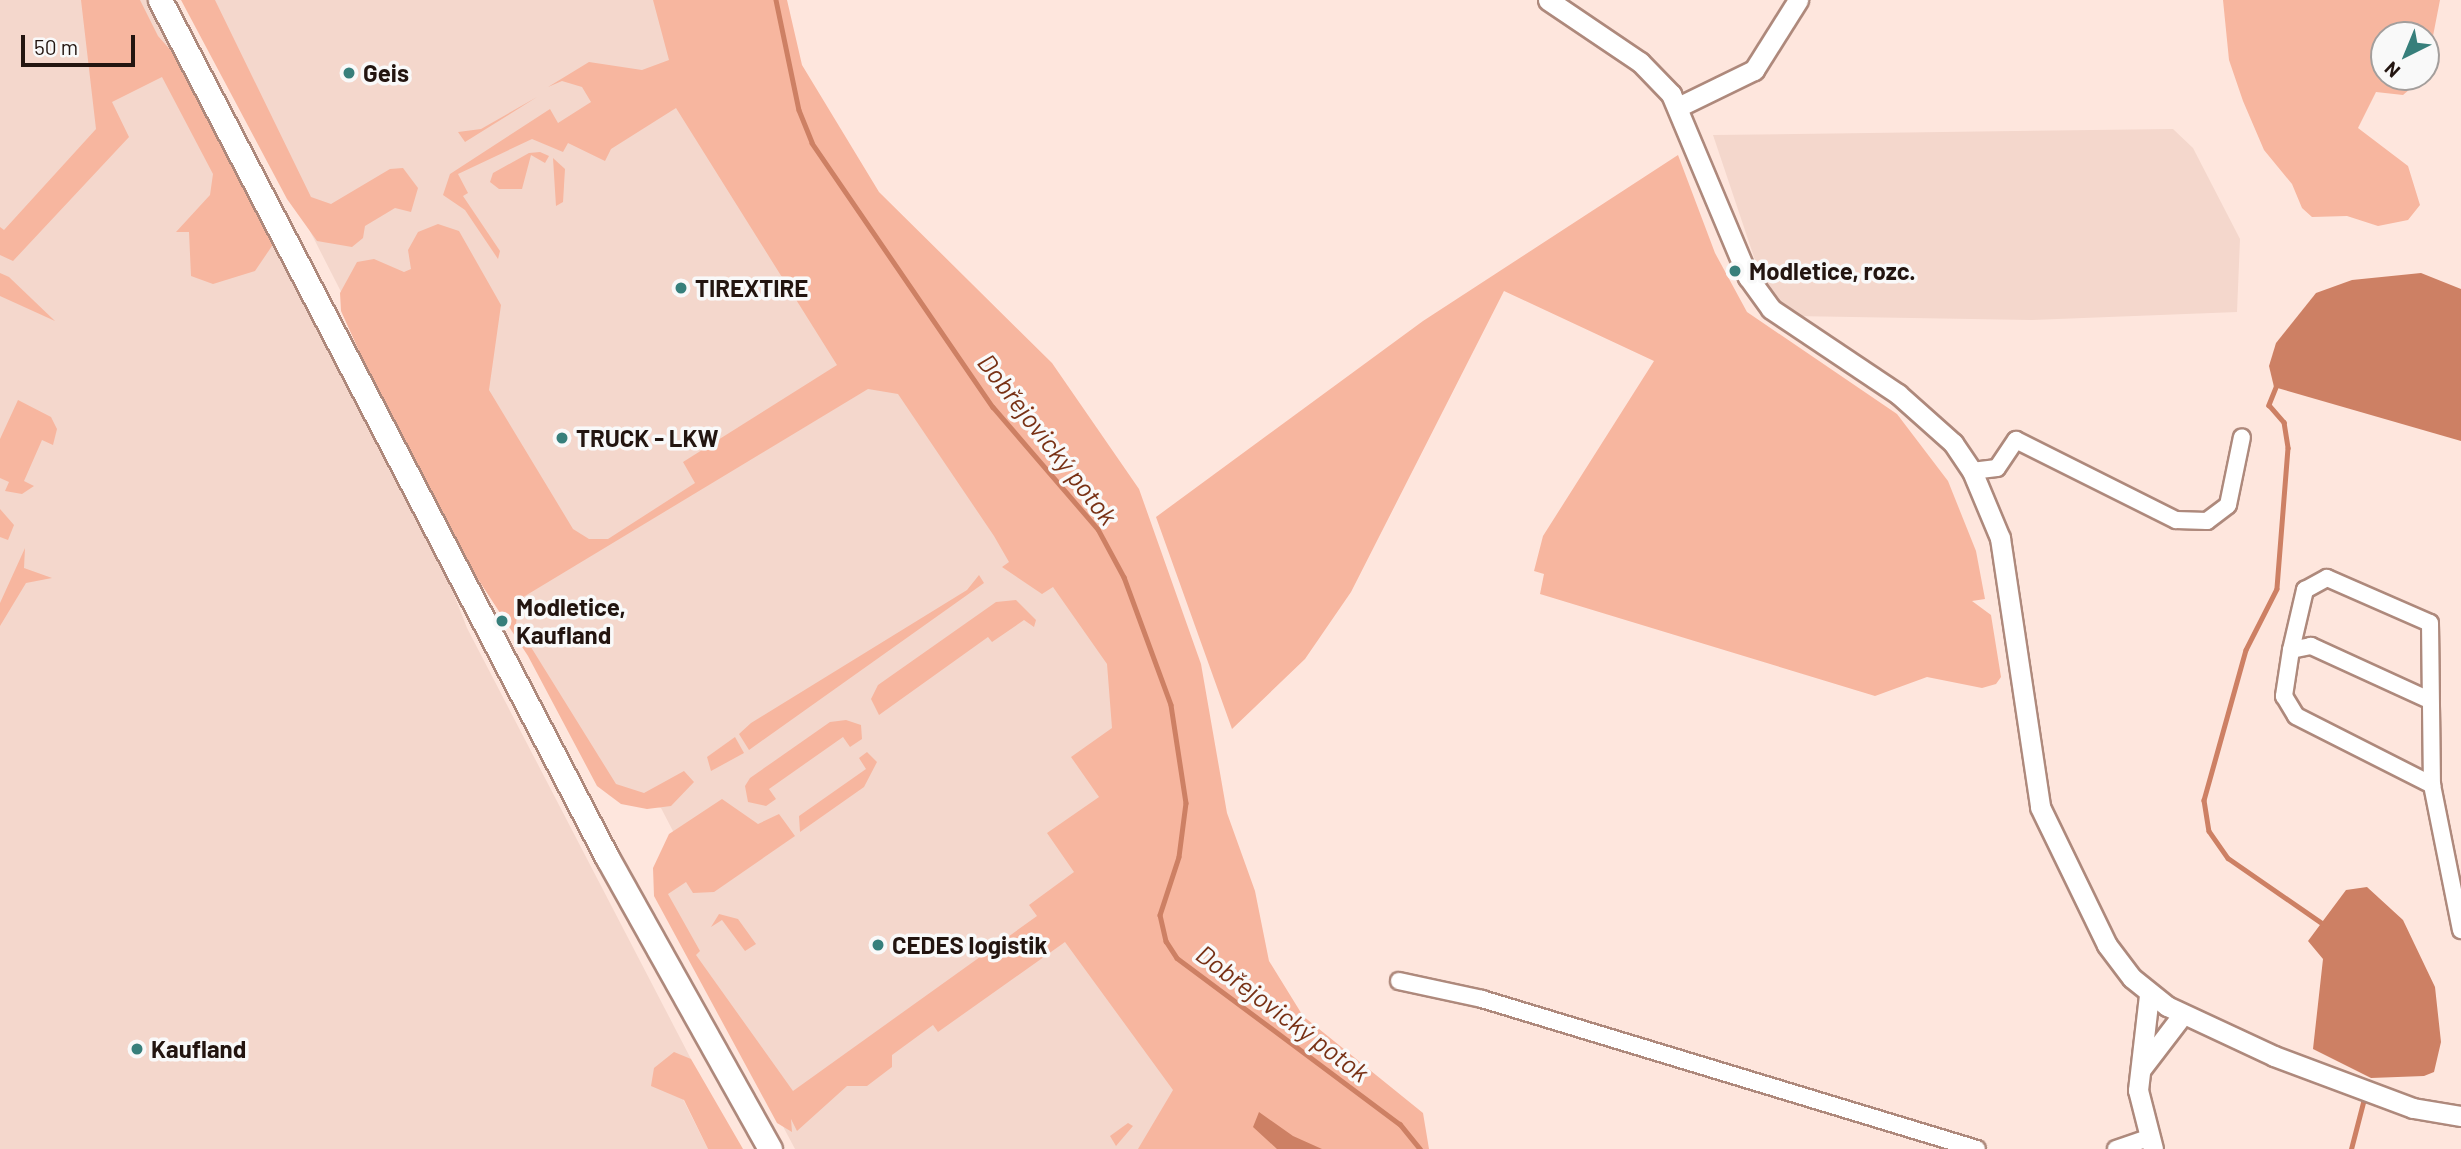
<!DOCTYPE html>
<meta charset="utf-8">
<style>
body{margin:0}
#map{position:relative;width:2461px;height:1149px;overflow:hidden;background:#fee6dd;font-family:Barlow,sans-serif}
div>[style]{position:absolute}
.built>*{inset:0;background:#f4d7cc}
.green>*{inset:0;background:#f7b69f}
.water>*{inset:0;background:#cd8064}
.stream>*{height:4.5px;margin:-2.25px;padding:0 2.25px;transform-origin:2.25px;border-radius:2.25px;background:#cd8064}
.roads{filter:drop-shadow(2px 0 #ae897c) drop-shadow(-2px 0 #ae897c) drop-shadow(0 2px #ae897c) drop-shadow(0 -2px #ae897c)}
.minor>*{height:16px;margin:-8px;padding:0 8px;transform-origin:8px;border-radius:8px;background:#fff}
.tertiary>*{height:19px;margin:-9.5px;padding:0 9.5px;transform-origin:9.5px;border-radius:9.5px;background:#fff}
.secondary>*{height:23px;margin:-11.5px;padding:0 11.5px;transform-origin:11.5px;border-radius:11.5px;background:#fff}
.dots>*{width:19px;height:19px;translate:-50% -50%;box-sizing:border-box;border:4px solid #f9f9f9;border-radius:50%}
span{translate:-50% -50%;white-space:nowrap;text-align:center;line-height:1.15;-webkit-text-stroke:7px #f9f9f9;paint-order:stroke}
.poi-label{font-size:24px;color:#231510;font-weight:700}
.left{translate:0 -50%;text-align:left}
.water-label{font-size:26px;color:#783115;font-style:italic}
.north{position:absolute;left:2370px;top:21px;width:70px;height:70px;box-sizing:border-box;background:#f9f9f9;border:2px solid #a39e9c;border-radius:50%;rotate:223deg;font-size:19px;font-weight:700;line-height:28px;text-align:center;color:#231510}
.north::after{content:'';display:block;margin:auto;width:24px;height:32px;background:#377f7b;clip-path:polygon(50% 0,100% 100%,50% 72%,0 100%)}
.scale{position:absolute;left:21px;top:35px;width:114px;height:32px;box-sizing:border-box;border:4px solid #231510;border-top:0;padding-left:9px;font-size:21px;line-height:24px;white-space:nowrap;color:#231510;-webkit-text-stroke:5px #f9f9f9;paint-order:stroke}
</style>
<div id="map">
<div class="built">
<div style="clip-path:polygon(0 0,148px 0,435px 546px,467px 628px,691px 1059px,680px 1093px,708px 1149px,0 1149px)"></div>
<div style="clip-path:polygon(192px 0,702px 0,1085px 572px,1328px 1149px,795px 1149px,660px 894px,674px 833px,661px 808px,609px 795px,502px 607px)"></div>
<div style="clip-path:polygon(2173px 129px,2193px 148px,2240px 239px,2237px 312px,2031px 320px,1793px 316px,1762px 281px,1713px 135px)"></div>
</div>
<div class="green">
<div style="clip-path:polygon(81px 0,140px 0,158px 36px,181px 62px,274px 243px,255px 271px,213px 284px,191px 276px,189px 232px,176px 232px,210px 195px,213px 174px,162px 77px,112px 102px,129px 137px,13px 261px,0 255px,0 227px,4px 230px,96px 129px)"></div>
<div style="clip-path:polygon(181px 0,215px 0,311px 197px,331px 204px,390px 169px,403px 168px,418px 188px,411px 212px,395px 208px,365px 226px,363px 238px,352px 247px,317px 241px,287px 199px)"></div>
<div style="clip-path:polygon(653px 0,787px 0,802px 65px,879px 192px,1052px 363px,1139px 489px,1201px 664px,1227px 813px,1255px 891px,1269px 961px,1303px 1016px,1423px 1113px,1429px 1149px,1138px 1149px,1173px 1090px,1065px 942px,938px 1032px,933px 1025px,892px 1055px,892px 1067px,867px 1086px,847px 1086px,797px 1131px,791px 1119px,792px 1132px,777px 1123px,654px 896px,653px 868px,669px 834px,722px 799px,758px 824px,779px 814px,795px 836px,714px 892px,693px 893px,686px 882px,668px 894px,700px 951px,696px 955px,793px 1091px,1037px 916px,1029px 905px,1074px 872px,1047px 833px,1099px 797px,1071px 757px,1112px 728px,1107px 664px,1053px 587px,1042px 594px,1002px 567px,1009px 562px,994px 536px,898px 394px,868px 389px,520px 599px,516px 623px,616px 784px,644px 793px,684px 771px,694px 782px,671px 806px,647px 809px,621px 804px,597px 786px,528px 656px,446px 530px,386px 411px,341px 311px,340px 293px,357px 262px,374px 259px,404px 272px,411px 269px,408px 250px,418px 232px,438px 224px,459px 231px,501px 305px,489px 390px,573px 529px,589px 539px,608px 539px,695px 483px,683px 462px,837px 365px,676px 108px,611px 149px,605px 161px,568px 143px,563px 152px,532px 139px,458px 174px,468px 193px,463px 196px,500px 251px,498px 259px,465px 210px,443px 195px,450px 174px,550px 109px,558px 123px,591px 102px,582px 87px,562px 81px,548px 87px,589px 62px,642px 70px,669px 60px)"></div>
<div style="clip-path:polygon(2223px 0,2440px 0,2426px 72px,2426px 35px,2384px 35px,2384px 77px,2424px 77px,2403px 95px,2376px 92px,2358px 128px,2408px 166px,2420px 205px,2408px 220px,2378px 226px,2347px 216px,2312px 217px,2302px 208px,2292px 184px,2264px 150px,2243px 101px,2229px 60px)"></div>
<div style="clip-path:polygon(537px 97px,465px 142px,458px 132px,481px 129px)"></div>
<div style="clip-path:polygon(540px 152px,549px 156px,545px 163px,531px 155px,522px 189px,499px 189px,490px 182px,493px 173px,529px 153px)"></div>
<div style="clip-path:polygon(1678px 155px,1715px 253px,1747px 312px,1897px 414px,1948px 481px,1976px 551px,1985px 599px,1972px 601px,1991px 615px,2001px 677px,1996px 684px,1982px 688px,1927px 677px,1875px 696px,1540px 594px,1544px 574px,1534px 571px,1543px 536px,1654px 361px,1504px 291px,1351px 592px,1305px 659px,1232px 729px,1156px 517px,1423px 321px)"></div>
<div style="clip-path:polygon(553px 158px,565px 169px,563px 202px,556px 206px)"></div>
<div style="clip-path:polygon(0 273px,9px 277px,55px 321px,0 296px)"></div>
<div style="clip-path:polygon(18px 400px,51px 417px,57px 429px,53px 445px,42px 440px,24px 481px,34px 486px,22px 494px,5px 491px,9px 482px,0 478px,0 439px)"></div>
<div style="clip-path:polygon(0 509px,14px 525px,8px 540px,0 537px)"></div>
<div style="clip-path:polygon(25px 548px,24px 568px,52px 578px,26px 583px,0 626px,0 603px)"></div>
<div style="clip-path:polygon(979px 575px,984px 583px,749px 750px,739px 734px,751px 723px,967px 590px)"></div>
<div style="clip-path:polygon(1016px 600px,1036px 620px,1034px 627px,1024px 620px,992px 642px,988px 637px,879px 715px,871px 699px,878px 685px,996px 602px)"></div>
<div style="clip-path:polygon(846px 720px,861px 725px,862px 739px,850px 747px,843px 737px,769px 789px,776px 799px,766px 806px,748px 802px,745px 786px,750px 778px,830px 722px)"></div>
<div style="clip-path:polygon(735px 737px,744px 753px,711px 771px,707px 757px)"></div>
<div style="clip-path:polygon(867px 752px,877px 762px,864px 787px,800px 832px,799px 816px,866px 769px,859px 758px)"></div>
<div style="clip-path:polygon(719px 914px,738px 919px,756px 944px,745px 951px,722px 920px,711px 927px)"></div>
<div style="clip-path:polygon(674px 1052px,691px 1059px,743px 1149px,708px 1149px,684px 1100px,651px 1086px,654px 1068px)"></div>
<div style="clip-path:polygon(1128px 1123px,1133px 1126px,1116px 1146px,1110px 1136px)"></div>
</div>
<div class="water">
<div style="clip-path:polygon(2421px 273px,2461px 289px,2461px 441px,2274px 387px,2269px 366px,2276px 343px,2316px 293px,2352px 280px)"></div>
<div style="clip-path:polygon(2367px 887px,2403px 920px,2435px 987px,2441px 1042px,2434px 1072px,2424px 1076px,2371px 1078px,2313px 1049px,2323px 959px,2308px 941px,2346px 890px)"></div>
<div style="clip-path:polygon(1259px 1112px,1293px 1136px,1322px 1149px,1277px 1149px,1253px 1127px)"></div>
</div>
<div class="stream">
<div style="left:776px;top:0;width:112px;rotate:78.2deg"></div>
<div style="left:799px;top:110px;width:35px;rotate:68deg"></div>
<div style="left:812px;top:143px;width:320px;rotate:55.6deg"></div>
<div style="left:993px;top:407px;width:161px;rotate:49.3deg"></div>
<div style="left:1098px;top:529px;width:55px;rotate:61.6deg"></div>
<div style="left:1124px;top:577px;width:136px;rotate:69.8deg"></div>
<div style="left:1171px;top:705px;width:99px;rotate:81.3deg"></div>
<div style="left:1186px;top:803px;width:54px;rotate:97.4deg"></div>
<div style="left:1179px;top:857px;width:61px;rotate:108.1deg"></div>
<div style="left:1160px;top:915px;width:27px;rotate:77deg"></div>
<div style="left:1166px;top:941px;width:20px;rotate:57deg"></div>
<div style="left:1177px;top:958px;width:278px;rotate:36.7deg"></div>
<div style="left:1400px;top:1124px;width:32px;rotate:51deg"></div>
<div style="left:2277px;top:385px;width:22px;rotate:112deg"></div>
<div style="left:2269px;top:405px;width:23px;rotate:49deg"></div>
<div style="left:2284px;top:422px;width:26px;rotate:81deg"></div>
<div style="left:2288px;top:448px;width:141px;rotate:94.5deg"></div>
<div style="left:2277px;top:589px;width:68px;rotate:116.9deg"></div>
<div style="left:2246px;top:650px;width:156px;rotate:105.6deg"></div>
<div style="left:2204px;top:800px;width:31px;rotate:81deg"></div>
<div style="left:2209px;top:831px;width:33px;rotate:55deg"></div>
<div style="left:2228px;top:858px;width:114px;rotate:34.7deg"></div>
<div style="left:2351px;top:1149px;width:56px;rotate:-75.5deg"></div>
</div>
<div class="roads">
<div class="minor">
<div style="left:1972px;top:471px;width:25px;rotate:-7deg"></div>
<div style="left:1997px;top:468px;width:34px;rotate:-56deg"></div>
<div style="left:2016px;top:440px;width:179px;rotate:26.6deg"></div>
<div style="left:2176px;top:520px;width:31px;rotate:2deg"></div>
<div style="left:2207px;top:521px;width:26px;rotate:-37deg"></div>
<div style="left:2228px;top:505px;width:69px;rotate:-78.4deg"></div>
<div style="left:2291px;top:650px;width:62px;rotate:-76.9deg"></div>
<div style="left:2305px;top:590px;width:25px;rotate:-29deg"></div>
<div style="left:2327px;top:578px;width:112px;rotate:23.6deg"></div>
<div style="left:2430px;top:623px;width:162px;rotate:89.3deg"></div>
<div style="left:2432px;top:785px;width:148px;rotate:78.7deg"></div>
<div style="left:2427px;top:699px;width:128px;rotate:-155.4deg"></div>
<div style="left:2311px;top:646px;width:20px;rotate:169deg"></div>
<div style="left:2291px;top:650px;width:47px;rotate:98.7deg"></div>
<div style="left:2284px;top:696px;width:23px;rotate:59deg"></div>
<div style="left:2296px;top:716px;width:153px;rotate:26.9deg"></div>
<div style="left:1399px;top:981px;width:85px;rotate:12.2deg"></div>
<div style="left:1482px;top:999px;width:517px;rotate:16.86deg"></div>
<div style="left:2116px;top:1149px;width:34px;rotate:-19deg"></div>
</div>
<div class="tertiary">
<div style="left:1548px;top:0;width:111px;rotate:34deg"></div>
<div style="left:1640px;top:62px;width:45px;rotate:45.9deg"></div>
<div style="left:1671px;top:94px;width:199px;rotate:67.2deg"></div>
<div style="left:1748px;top:277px;width:39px;rotate:54deg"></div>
<div style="left:1771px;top:309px;width:153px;rotate:33.8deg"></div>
<div style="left:1898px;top:394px;width:74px;rotate:41.7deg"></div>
<div style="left:1953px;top:443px;width:34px;rotate:56deg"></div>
<div style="left:1972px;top:471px;width:73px;rotate:67.3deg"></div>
<div style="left:2000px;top:538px;width:272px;rotate:81.5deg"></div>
<div style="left:2040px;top:807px;width:153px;rotate:64.1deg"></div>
<div style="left:2107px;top:945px;width:41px;rotate:52.9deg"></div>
<div style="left:2132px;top:978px;width:45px;rotate:38.7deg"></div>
<div style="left:2167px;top:1006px;width:118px;rotate:25deg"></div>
<div style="left:2274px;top:1056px;width:148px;rotate:20.5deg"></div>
<div style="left:2413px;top:1108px;width:49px;rotate:9.5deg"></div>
<div style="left:1678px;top:107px;width:85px;rotate:-26deg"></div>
<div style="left:1754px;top:70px;width:83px;rotate:-57.8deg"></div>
<div style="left:2149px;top:995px;width:96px;rotate:96.6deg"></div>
<div style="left:2138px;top:1090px;width:61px;rotate:75.7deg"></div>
<div style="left:2141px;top:1069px;width:69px;rotate:-52.6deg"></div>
</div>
<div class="secondary">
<div style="left:160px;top:0;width:969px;rotate:62.46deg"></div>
<div style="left:608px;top:859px;width:332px;rotate:60.8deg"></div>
</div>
</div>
<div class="dots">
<div style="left:349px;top:73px;background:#377f7b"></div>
<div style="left:1735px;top:271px;background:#377f7b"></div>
<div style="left:681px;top:288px;background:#377f7b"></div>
<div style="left:562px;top:438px;background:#377f7b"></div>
<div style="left:502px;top:621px;background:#377f7b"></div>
<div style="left:878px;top:945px;background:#377f7b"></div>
<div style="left:137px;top:1049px;background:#377f7b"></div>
</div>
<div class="poi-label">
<span class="left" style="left:363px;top:73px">Geis</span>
<span class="left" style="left:1749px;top:271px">Modletice, rozc.</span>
<span class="left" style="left:695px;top:288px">TIREXTIRE</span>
<span class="left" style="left:576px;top:438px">TRUCK - LKW</span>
<span class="left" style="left:516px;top:621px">Modletice,<br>Kaufland</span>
<span class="left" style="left:892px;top:945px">CEDES logistik</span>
<span class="left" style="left:151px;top:1049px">Kaufland</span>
</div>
<div class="water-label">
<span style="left:1048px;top:439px;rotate:52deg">Dobřejovický potok</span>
<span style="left:1283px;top:1013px;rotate:37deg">Dobřejovický potok</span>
</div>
<div class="north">N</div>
<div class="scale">50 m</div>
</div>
